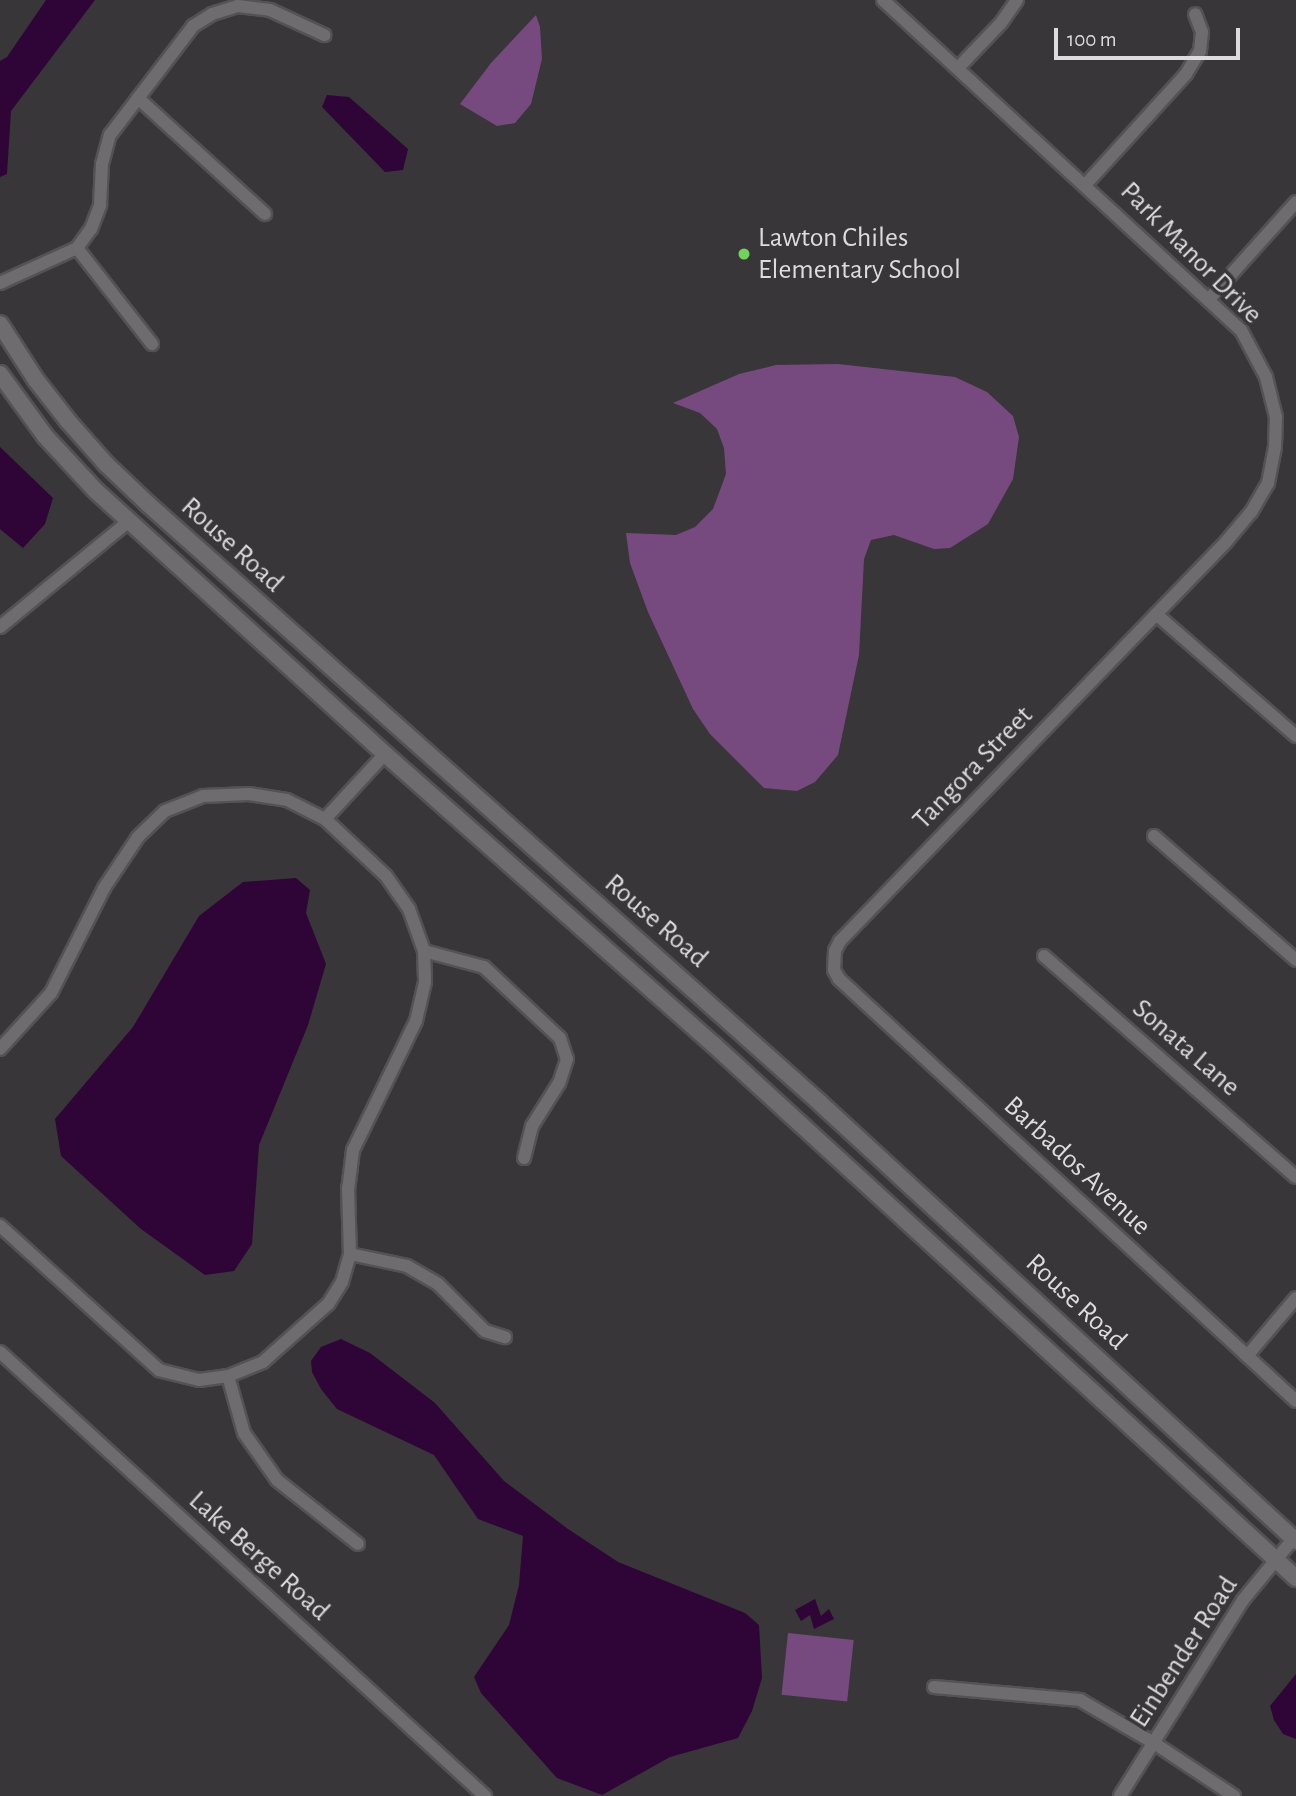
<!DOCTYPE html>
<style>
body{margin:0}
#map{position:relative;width:1296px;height:1796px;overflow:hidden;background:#383638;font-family:"Alegreya Sans",sans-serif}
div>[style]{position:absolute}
.green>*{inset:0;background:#764a7f;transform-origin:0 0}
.water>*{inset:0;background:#2f0437}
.roads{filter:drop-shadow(2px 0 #545255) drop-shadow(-2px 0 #545255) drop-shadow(0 2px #545255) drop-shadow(0 -2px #545255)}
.minor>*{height:12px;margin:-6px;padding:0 6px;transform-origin:6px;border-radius:6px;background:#6f6c6f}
.tertiary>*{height:16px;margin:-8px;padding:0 8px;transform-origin:8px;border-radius:8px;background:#6f6c6f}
.dots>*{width:19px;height:19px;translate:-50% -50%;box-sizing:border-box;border:4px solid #383638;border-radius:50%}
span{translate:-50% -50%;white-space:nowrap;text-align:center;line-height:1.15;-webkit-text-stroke:7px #383638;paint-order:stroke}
.poi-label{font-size:28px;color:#dddbdd}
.left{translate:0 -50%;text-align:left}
.street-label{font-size:28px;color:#dddbdd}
.scale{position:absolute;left:1054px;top:28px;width:186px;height:32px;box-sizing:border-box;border:4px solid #dddbdd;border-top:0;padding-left:9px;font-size:21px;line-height:24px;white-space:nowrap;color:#dddbdd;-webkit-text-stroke:5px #383638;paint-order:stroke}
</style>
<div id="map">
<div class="green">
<div style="clip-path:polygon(536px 15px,540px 27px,542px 59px,531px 104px,515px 123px,497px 126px,460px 104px,491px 63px)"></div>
<div style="clip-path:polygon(838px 364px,955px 377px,987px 392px,1013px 416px,1019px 437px,1013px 479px,988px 524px,950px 548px,934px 549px,894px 535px,871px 540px,864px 559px,859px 655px,838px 755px,815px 782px,797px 791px,764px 788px,710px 734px,693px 709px,648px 612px,630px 563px,626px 533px,676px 535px,695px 527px,713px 509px,726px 474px,724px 448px,717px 429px,700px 413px,673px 403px,739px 374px,776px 365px)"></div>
<div style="left:788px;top:1633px;width:66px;height:62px;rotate:6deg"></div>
</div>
<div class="water">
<div style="clip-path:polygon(46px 0,95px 0,11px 111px,7px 174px,0 177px,0 61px,7px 57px)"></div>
<div style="clip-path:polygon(327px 95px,349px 97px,408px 149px,403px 170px,385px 172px,322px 107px)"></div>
<div style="clip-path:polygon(0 447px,53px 498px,45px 524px,23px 548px,0 529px)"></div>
<div style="clip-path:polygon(296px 878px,310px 890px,306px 913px,326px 964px,308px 1025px,259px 1145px,252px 1244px,234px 1271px,205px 1275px,141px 1229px,61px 1156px,55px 1119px,133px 1027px,199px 916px,243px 882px)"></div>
<div style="clip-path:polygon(341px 1339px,370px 1353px,435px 1403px,504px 1481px,568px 1529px,618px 1562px,745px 1613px,759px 1625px,762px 1678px,752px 1711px,738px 1738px,670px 1757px,602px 1795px,557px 1778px,481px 1693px,474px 1677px,509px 1625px,519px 1585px,523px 1536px,478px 1519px,434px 1455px,337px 1409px,321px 1389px,312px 1372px,311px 1361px,321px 1347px)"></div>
<div style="clip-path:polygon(815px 1599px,821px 1616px,829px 1609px,834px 1619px,814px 1629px,810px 1615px,801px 1621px,795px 1610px)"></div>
<div style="clip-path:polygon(1296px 1674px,1296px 1739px,1283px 1734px,1274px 1720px,1270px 1706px)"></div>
</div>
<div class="roads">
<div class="minor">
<div style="left:883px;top:0;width:487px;rotate:42.7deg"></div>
<div style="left:1241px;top:330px;width:53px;rotate:62deg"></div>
<div style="left:1266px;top:377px;width:41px;rotate:76deg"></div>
<div style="left:1276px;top:417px;width:30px;rotate:92deg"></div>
<div style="left:1275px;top:447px;width:37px;rotate:101deg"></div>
<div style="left:1268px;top:483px;width:34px;rotate:120deg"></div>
<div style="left:1251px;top:512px;width:39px;rotate:130deg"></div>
<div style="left:1226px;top:542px;width:555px;rotate:134.05deg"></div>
<div style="left:840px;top:941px;width:11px;rotate:117deg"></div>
<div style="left:835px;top:951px;width:19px;rotate:93deg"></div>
<div style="left:834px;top:970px;width:10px;rotate:61deg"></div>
<div style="left:839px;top:979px;width:622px;rotate:42.72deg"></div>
<div style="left:958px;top:68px;width:62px;rotate:-46.3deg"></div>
<div style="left:1001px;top:23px;width:28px;rotate:-55deg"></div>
<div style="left:138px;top:98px;width:172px;rotate:42.4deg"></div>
<div style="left:1086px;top:184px;width:149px;rotate:-47.7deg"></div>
<div style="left:1186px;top:74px;width:27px;rotate:-59deg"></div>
<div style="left:1200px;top:51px;width:19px;rotate:-84deg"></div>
<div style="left:1202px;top:32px;width:19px;rotate:-111deg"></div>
<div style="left:77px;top:248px;width:122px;rotate:52deg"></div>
<div style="left:0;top:283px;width:85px;rotate:-24.4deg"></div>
<div style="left:77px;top:248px;width:24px;rotate:-54deg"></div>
<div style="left:91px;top:229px;width:26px;rotate:-69deg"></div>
<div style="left:100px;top:205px;width:41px;rotate:-87.2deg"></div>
<div style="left:102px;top:164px;width:30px;rotate:-75deg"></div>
<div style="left:110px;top:135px;width:137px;rotate:-52.7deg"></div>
<div style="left:193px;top:26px;width:22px;rotate:-32deg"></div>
<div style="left:212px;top:14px;width:27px;rotate:-17deg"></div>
<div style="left:238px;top:6px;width:32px;rotate:7deg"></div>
<div style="left:270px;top:10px;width:60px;rotate:24.8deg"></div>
<div style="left:1210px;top:298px;width:129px;rotate:-48.1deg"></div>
<div style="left:1156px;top:614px;width:186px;rotate:41.1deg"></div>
<div style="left:0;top:627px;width:166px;rotate:-39.4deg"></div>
<div style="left:325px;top:819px;width:88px;rotate:-47.3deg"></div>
<div style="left:1154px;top:836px;width:189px;rotate:41.1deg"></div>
<div style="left:424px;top:951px;width:62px;rotate:14.9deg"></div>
<div style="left:484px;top:967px;width:104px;rotate:43.1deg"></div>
<div style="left:560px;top:1038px;width:22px;rotate:72deg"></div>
<div style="left:567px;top:1059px;width:25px;rotate:108deg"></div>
<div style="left:559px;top:1083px;width:51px;rotate:122.1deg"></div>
<div style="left:532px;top:1126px;width:33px;rotate:104deg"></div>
<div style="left:1044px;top:956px;width:335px;rotate:41.3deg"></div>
<div style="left:0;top:1049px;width:76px;rotate:-47.7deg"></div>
<div style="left:51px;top:993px;width:118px;rotate:-63.2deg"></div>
<div style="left:104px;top:888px;width:61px;rotate:-56.3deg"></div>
<div style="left:138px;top:837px;width:37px;rotate:-44deg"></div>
<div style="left:165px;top:811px;width:41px;rotate:-21.5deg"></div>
<div style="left:203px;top:796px;width:46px;rotate:-2.5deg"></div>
<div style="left:249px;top:794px;width:38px;rotate:9deg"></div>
<div style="left:287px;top:800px;width:42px;rotate:26.6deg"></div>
<div style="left:325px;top:819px;width:83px;rotate:43.1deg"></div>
<div style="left:386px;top:876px;width:40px;rotate:55.1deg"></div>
<div style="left:409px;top:909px;width:45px;rotate:70.3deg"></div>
<div style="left:424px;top:951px;width:31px;rotate:88deg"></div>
<div style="left:425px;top:982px;width:40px;rotate:103deg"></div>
<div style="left:416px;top:1021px;width:144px;rotate:116deg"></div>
<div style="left:353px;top:1150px;width:38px;rotate:97deg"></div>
<div style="left:348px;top:1188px;width:66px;rotate:88.3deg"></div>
<div style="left:350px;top:1254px;width:29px;rotate:106deg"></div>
<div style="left:342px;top:1282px;width:26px;rotate:122deg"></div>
<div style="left:328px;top:1304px;width:87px;rotate:138.3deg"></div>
<div style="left:263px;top:1362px;width:38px;rotate:158deg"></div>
<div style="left:228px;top:1376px;width:29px;rotate:172deg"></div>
<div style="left:199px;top:1380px;width:41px;rotate:-166deg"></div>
<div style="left:159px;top:1370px;width:215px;rotate:-137.8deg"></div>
<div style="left:350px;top:1254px;width:58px;rotate:11.9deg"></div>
<div style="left:407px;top:1266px;width:36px;rotate:30deg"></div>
<div style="left:438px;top:1284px;width:66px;rotate:45deg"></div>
<div style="left:485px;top:1331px;width:21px;rotate:17deg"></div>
<div style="left:0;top:1352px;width:658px;rotate:42.47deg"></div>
<div style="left:1247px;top:1356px;width:76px;rotate:-49.8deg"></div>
<div style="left:228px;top:1376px;width:59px;rotate:74.3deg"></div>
<div style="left:244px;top:1433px;width:57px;rotate:54.9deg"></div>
<div style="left:277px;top:1480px;width:103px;rotate:38.3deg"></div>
<div style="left:934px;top:1687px;width:147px;rotate:5.1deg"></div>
<div style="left:1080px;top:1700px;width:86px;rotate:30.2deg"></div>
<div style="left:1154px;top:1743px;width:96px;rotate:33.5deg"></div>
<div style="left:1120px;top:1796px;width:231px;rotate:-57.9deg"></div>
<div style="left:1243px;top:1600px;width:80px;rotate:-50.6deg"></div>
</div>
<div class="tertiary">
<div style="left:0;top:324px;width:67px;rotate:57.3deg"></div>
<div style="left:36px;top:380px;width:52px;rotate:52deg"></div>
<div style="left:68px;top:421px;width:57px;rotate:48.5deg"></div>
<div style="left:106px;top:464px;width:58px;rotate:43.6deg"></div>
<div style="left:148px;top:504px;width:900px;rotate:41.71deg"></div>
<div style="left:820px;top:1103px;width:647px;rotate:42.62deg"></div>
<div style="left:0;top:374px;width:77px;rotate:54deg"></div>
<div style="left:45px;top:436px;width:74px;rotate:47.2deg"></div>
<div style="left:95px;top:490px;width:392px;rotate:42.3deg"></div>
<div style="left:385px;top:754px;width:438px;rotate:41.5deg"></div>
<div style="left:713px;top:1044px;width:791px;rotate:42.49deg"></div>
</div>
</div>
<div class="dots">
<div style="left:744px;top:254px;background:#71d35e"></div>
</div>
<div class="poi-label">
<span class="left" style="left:758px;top:254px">Lawton Chiles<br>Elementary School</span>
</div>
<div class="street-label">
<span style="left:1191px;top:253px;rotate:45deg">Park Manor Drive</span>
<span style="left:232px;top:545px;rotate:42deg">Rouse Road</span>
<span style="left:973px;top:768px;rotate:-46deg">Tangora Street</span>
<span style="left:656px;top:921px;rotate:41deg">Rouse Road</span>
<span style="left:1186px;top:1048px;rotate:41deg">Sonata Lane</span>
<span style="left:1077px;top:1166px;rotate:43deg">Barbados Avenue</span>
<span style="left:1076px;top:1302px;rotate:43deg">Rouse Road</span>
<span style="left:259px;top:1556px;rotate:42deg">Lake Berge Road</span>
<span style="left:1184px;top:1652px;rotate:-57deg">Einbender Road</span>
</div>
<div class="scale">100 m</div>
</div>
